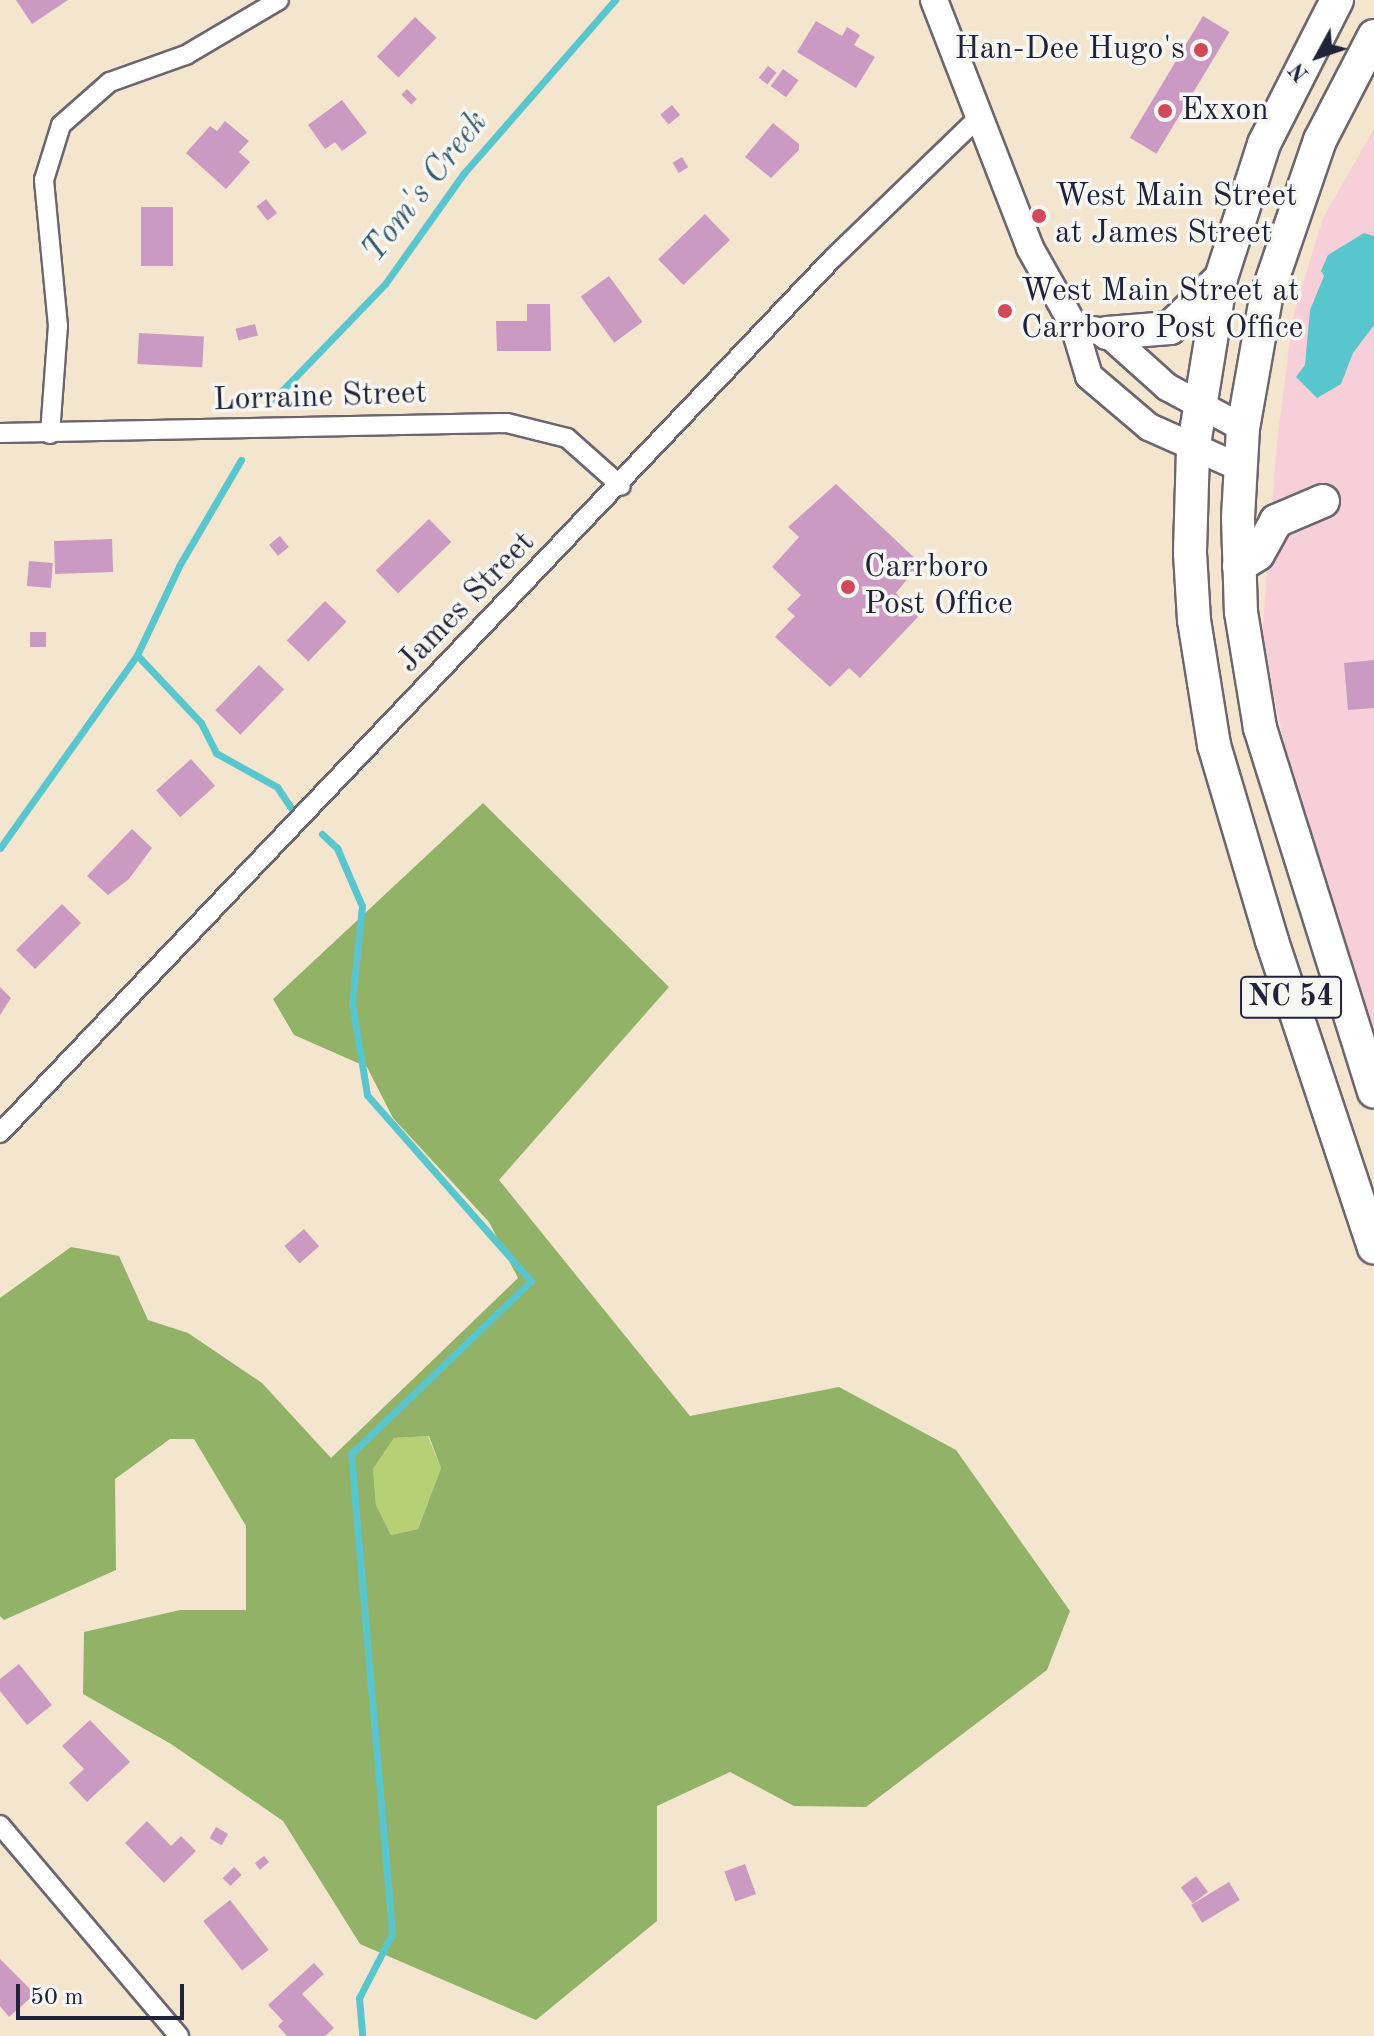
<!DOCTYPE html>
<style>
body{margin:0}
#map{position:relative;width:1374px;height:2036px;overflow:hidden;background:#f4e5cf;font-family:"Old Standard TT",serif}
div>[style]{position:absolute}
.built>*{inset:0;background:#f6cfd8}
.green>*{inset:0;background:#b7d076}
.forest>*{inset:0;background:#91b267}
.water>*{inset:0;background:#59c6ce}
.stream>*{height:7px;margin:-3.5px;padding:0 3.5px;transform-origin:3.5px;border-radius:3.5px;background:#59c6ce}
.building>*{inset:0;background:#cb9ac2;transform-origin:0 0}
.roads{filter:drop-shadow(2px 0 #6c666f) drop-shadow(-2px 0 #6c666f) drop-shadow(0 2px #6c666f) drop-shadow(0 -2px #6c666f)}
.minor>*{height:18px;margin:-9px;padding:0 9px;transform-origin:9px;border-radius:9px;background:#fff}
.secondary>*{height:26px;margin:-13px;padding:0 13px;transform-origin:13px;border-radius:13px;background:#fff}
.trunk>*{height:32px;margin:-16px;padding:0 16px;transform-origin:16px;border-radius:16px;background:#fff}
.dots>*{width:22px;height:22px;translate:-50% -50%;box-sizing:border-box;border:4px solid #f6f6f2;border-radius:50%}
span{translate:-50% -50%;white-space:nowrap;text-align:center;line-height:1.15;-webkit-text-stroke:7px #f6f6f2;paint-order:stroke}
.shield-label span{padding:2px 6px;background:#f6f6f2;border:2px solid;border-radius:6px;-webkit-text-stroke-width:0}
.shield-label{font-size:30px;color:#22223b;font-weight:700}
.poi-label{font-size:32px;color:#22223b}
.right{translate:-100% -50%;text-align:right}
.left{translate:0 -50%;text-align:left}
.street-label{font-size:32px;color:#22223b}
.water-label{font-size:34px;color:#355b6e;font-style:italic}
.north{position:absolute;left:1278px;top:16px;width:80px;height:80px;-webkit-text-stroke:6px #f6f6f2;paint-order:stroke;rotate:230deg;font-size:22px;font-weight:700;line-height:32px;text-align:center;color:#22223b}
.north::after{content:'';display:block;margin:auto;width:28px;height:36px;background:#22223b;clip-path:polygon(50% 0,100% 100%,50% 72%,0 100%)}
.scale{position:absolute;left:16px;top:1984px;width:168px;height:36px;box-sizing:border-box;border:4px solid #22223b;border-top:0;padding-left:10px;font-size:24px;line-height:28px;white-space:nowrap;color:#22223b;-webkit-text-stroke:6px #f6f6f2;paint-order:stroke}
</style>
<div id="map">
<div class="built">
<div style="clip-path:polygon(1374px 129px,1374px 1029px,1286px 752px,1262px 639px,1277px 442px,1293px 317px,1323px 218px)"></div>
</div>
<div class="green">
<div style="clip-path:polygon(428px 1436px,441px 1468px,418px 1529px,391px 1535px,376px 1505px,373px 1469px,394px 1438px)"></div>
</div>
<div class="forest">
<div style="clip-path:polygon(evenodd,483px 803px,669px 987px,499px 1180px,690px 1416px,839px 1387px,956px 1450px,1070px 1611px,1047px 1670px,866px 1807px,794px 1806px,730px 1772px,657px 1806px,657px 1921px,536px 2020px,360px 1944px,283px 1821px,171px 1744px,83px 1694px,84px 1632px,180px 1610px,246px 1610px,246px 1526px,194px 1439px,170px 1439px,115px 1479px,116px 1570px,4px 1620px,0 1616px,0 1298px,71px 1247px,119px 1256px,148px 1320px,188px 1333px,262px 1383px,331px 1458px,518px 1278px,489px 1222px,393px 1118px,367px 1067px,294px 1035px,273px 999px,483px 803px,429px 1436px,441px 1468px,418px 1529px,391px 1535px,376px 1505px,373px 1469px,394px 1438px,429px 1436px)"></div>
</div>
<div class="water">
<div style="clip-path:polygon(1364px 233px,1374px 236px,1374px 325px,1353px 353px,1341px 384px,1317px 398px,1296px 377px,1305px 365px,1310px 310px,1324px 276px,1321px 271px,1328px 255px)"></div>
</div>
<div class="stream">
<div style="left:273px;top:400px;width:161px;rotate:-46deg"></div>
<div style="left:385px;top:284px;width:136px;rotate:-54.6deg"></div>
<div style="left:464px;top:173px;width:230px;rotate:-48.9deg"></div>
<div style="left:137px;top:655px;width:93px;rotate:46.7deg"></div>
<div style="left:201px;top:723px;width:34px;rotate:63deg"></div>
<div style="left:216px;top:753px;width:70px;rotate:29.1deg"></div>
<div style="left:277px;top:787px;width:25px;rotate:56deg"></div>
<div style="left:322px;top:834px;width:21px;rotate:43deg"></div>
<div style="left:337px;top:848px;width:63px;rotate:66.7deg"></div>
<div style="left:362px;top:906px;width:98px;rotate:95.9deg"></div>
<div style="left:352px;top:1003px;width:93px;rotate:80.7deg"></div>
<div style="left:367px;top:1095px;width:248px;rotate:48.6deg"></div>
<div style="left:531px;top:1281px;width:250px;rotate:136.1deg"></div>
<div style="left:351px;top:1454px;width:482px;rotate:85.1deg"></div>
<div style="left:392px;top:1934px;width:72px;rotate:117.3deg"></div>
<div style="left:359px;top:1998px;width:38px;rotate:85deg"></div>
<div style="left:0;top:848px;width:237px;rotate:-54.6deg"></div>
<div style="left:137px;top:655px;width:98px;rotate:-64.7deg"></div>
<div style="left:179px;top:566px;width:123px;rotate:-59.7deg"></div>
</div>
<div class="building">
<div style="clip-path:polygon(16px 0,68px 0,32px 24px)"></div>
<div style="left:1203px;top:16px;width:31px;height:142px;rotate:31deg"></div>
<div style="left:415px;top:17px;width:30px;height:55px;rotate:44deg"></div>
<div style="clip-path:polygon(816px 21px,842px 36px,847px 27px,860px 35px,854px 45px,875px 57px,856px 88px,797px 52px)"></div>
<div style="left:768px;top:66px;width:11px;height:15px;rotate:38deg"></div>
<div style="left:783px;top:69px;width:19px;height:21px;rotate:36deg"></div>
<div style="left:407px;top:89px;width:14px;height:8px;rotate:45deg"></div>
<div style="clip-path:polygon(342px 100px,367px 133px,342px 151px,335px 142px,325px 149px,308px 125px)"></div>
<div style="left:672px;top:105px;width:13px;height:15px;rotate:51deg"></div>
<div style="clip-path:polygon(225px 121px,249px 141px,239px 152px,250px 162px,226px 189px,186px 153px,210px 126px,217px 131px)"></div>
<div style="clip-path:polygon(773px 123px,799px 144px,799px 150px,771px 178px,745px 157px)"></div>
<div style="left:682px;top:157px;width:12px;height:11px;rotate:59deg"></div>
<div style="left:266px;top:199px;width:18px;height:12px;rotate:52deg"></div>
<div style="left:141px;top:207px;width:32px;height:59px"></div>
<div style="left:705px;top:214px;width:36px;height:65px;rotate:46deg"></div>
<div style="left:609px;top:276px;width:57px;height:35px;rotate:54deg"></div>
<div style="clip-path:polygon(527px 304px,550px 304px,551px 351px,497px 351px,496px 321px,527px 321px)"></div>
<div style="left:255px;top:324px;width:12px;height:20px;rotate:76deg"></div>
<div style="left:139px;top:333px;width:65px;height:31px;rotate:3deg"></div>
<div style="clip-path:polygon(836px 484px,920px 563px,896px 593px,918px 617px,860px 678px,849px 668px,830px 687px,775px 637px,795px 616px,787px 609px,801px 595px,772px 567px,799px 537px,788px 527px)"></div>
<div style="left:429px;top:519px;width:32px;height:74px;rotate:46deg"></div>
<div style="left:280px;top:536px;width:14px;height:14px;rotate:51deg"></div>
<div style="left:112px;top:539px;width:33px;height:58px;rotate:88deg"></div>
<div style="left:29px;top:561px;width:24px;height:25px;rotate:5deg"></div>
<div style="left:325px;top:601px;width:30px;height:55px;rotate:44deg"></div>
<div style="left:30px;top:632px;width:16px;height:15px"></div>
<div style="clip-path:polygon(1374px 660px,1374px 708px,1348px 710px,1344px 663px)"></div>
<div style="left:259px;top:665px;width:35px;height:63px;rotate:44deg"></div>
<div style="left:191px;top:759px;width:36px;height:47px;rotate:48deg"></div>
<div style="clip-path:polygon(132px 829px,152px 848px,129px 879px,108px 895px,87px 876px)"></div>
<div style="left:62px;top:904px;width:27px;height:65px;rotate:45deg"></div>
<div style="clip-path:polygon(0 987px,11px 998px,0 1015px)"></div>
<div style="left:304px;top:1229px;width:23px;height:26px;rotate:49deg"></div>
<div style="clip-path:polygon(19px 1664px,52px 1705px,27px 1725px,0 1691px,0 1679px)"></div>
<div style="clip-path:polygon(90px 1720px,130px 1762px,87px 1802px,69px 1783px,84px 1769px,62px 1746px)"></div>
<div style="clip-path:polygon(147px 1821px,171px 1846px,181px 1836px,196px 1851px,164px 1883px,125px 1843px)"></div>
<div style="left:216px;top:1827px;width:14px;height:13px;rotate:30deg"></div>
<div style="clip-path:polygon(264px 1856px,269px 1862px,260px 1870px,255px 1863px)"></div>
<div style="left:745px;top:1864px;width:32px;height:22px;rotate:70deg"></div>
<div style="left:234px;top:1867px;width:11px;height:16px;rotate:45deg"></div>
<div style="left:1196px;top:1876px;width:20px;height:19px;rotate:53deg"></div>
<div style="left:1229px;top:1882px;width:21px;height:44px;rotate:59deg"></div>
<div style="left:230px;top:1900px;width:63px;height:34px;rotate:52deg"></div>
<div style="clip-path:polygon(0 1959px,35px 1994px,9px 2017px,0 2006px)"></div>
<div style="clip-path:polygon(314px 1963px,324px 1974px,302px 1994px,334px 2028px,325px 2036px,287px 2036px,278px 2026px,283px 2021px,268px 2005px)"></div>
</div>
<div class="roads">
<div class="minor">
<div style="left:0;top:433px;width:507px;rotate:-1.13deg"></div>
<div style="left:507px;top:423px;width:62px;rotate:14deg"></div>
<div style="left:567px;top:438px;width:72px;rotate:41.6deg"></div>
<div style="left:50px;top:434px;width:108px;rotate:-85.8deg"></div>
<div style="left:58px;top:326px;width:147px;rotate:-95.5deg"></div>
<div style="left:44px;top:180px;width:58px;rotate:-72.8deg"></div>
<div style="left:61px;top:125px;width:65px;rotate:-41.3deg"></div>
<div style="left:110px;top:82px;width:81px;rotate:-19.6deg"></div>
<div style="left:186px;top:55px;width:108px;rotate:-30.6deg"></div>
<div style="left:0;top:1133px;width:1208px;rotate:-46.41deg"></div>
<div style="left:833px;top:258px;width:203px;rotate:-44deg"></div>
<div style="left:0;top:1825px;width:277px;rotate:49.7deg"></div>
</div>
<div class="secondary">
<div style="left:934px;top:0;width:266px;rotate:68.8deg"></div>
<div style="left:1030px;top:248px;width:90px;rotate:60.6deg"></div>
<div style="left:1074px;top:326px;width:52px;rotate:73.3deg"></div>
<div style="left:1089px;top:376px;width:79px;rotate:40.4deg"></div>
<div style="left:1149px;top:427px;width:98px;rotate:24deg"></div>
<div style="left:1093px;top:330px;width:14px;rotate:12deg"></div>
<div style="left:1107px;top:333px;width:81px;rotate:42deg"></div>
<div style="left:1167px;top:387px;width:86px;rotate:28.3deg"></div>
</div>
<div class="trunk">
<div style="left:1337px;top:0;width:161px;rotate:116.9deg"></div>
<div style="left:1264px;top:144px;width:141px;rotate:107.8deg"></div>
<div style="left:1221px;top:278px;width:174px;rotate:99.2deg"></div>
<div style="left:1193px;top:450px;width:103px;rotate:91.7deg"></div>
<div style="left:1190px;top:553px;width:67px;rotate:86.6deg"></div>
<div style="left:1194px;top:620px;width:127px;rotate:80.9deg"></div>
<div style="left:1214px;top:745px;width:204px;rotate:73.5deg"></div>
<div style="left:1272px;top:941px;width:323px;rotate:71.6deg"></div>
<div style="left:1374px;top:36px;width:117px;rotate:117.4deg"></div>
<div style="left:1320px;top:140px;width:167px;rotate:108.9deg"></div>
<div style="left:1266px;top:298px;width:132px;rotate:100deg"></div>
<div style="left:1243px;top:428px;width:90px;rotate:93.2deg"></div>
<div style="left:1238px;top:518px;width:94px;rotate:88.2deg"></div>
<div style="left:1241px;top:612px;width:118px;rotate:80.7deg"></div>
<div style="left:1260px;top:728px;width:381px;rotate:72.6deg"></div>
<div style="left:1107px;top:333px;width:63px;rotate:-4.5deg"></div>
<div style="left:1170px;top:328px;width:69px;rotate:-44.4deg"></div>
<div style="left:1239px;top:566px;width:22px;rotate:-32deg"></div>
<div style="left:1258px;top:554px;width:38px;rotate:-61deg"></div>
<div style="left:1276px;top:521px;width:51px;rotate:-23.1deg"></div>
</div>
</div>
<div class="dots">
<div style="left:1201px;top:50px;background:#d1495b"></div>
<div style="left:1165px;top:111px;background:#d1495b"></div>
<div style="left:1039px;top:216px;background:#d1495b"></div>
<div style="left:1005px;top:311px;background:#d1495b"></div>
<div style="left:848px;top:587px;background:#d1495b"></div>
</div>
<div class="shield-label">
<span style="left:1291px;top:997px">NC 54</span>
</div>
<div class="poi-label">
<span class="right" style="left:1185px;top:50px">Han-Dee Hugo's</span>
<span class="left" style="left:1181px;top:111px">Exxon</span>
<span class="left" style="left:1055px;top:216px">West Main Street<br>at James Street</span>
<span class="left" style="left:1021px;top:311px">West Main Street at<br>Carrboro Post Office</span>
<span class="left" style="left:864px;top:587px">Carrboro<br>Post Office</span>
</div>
<div class="street-label">
<span style="left:320px;top:398px;rotate:-2deg">Lorraine Street</span>
<span style="left:467px;top:603px;rotate:-46deg">James Street</span>
</div>
<div class="water-label">
<span style="left:426px;top:187px;rotate:-52deg">Tom's Creek</span>
</div>
<div class="north">N</div>
<div class="scale">50 m</div>
</div>
